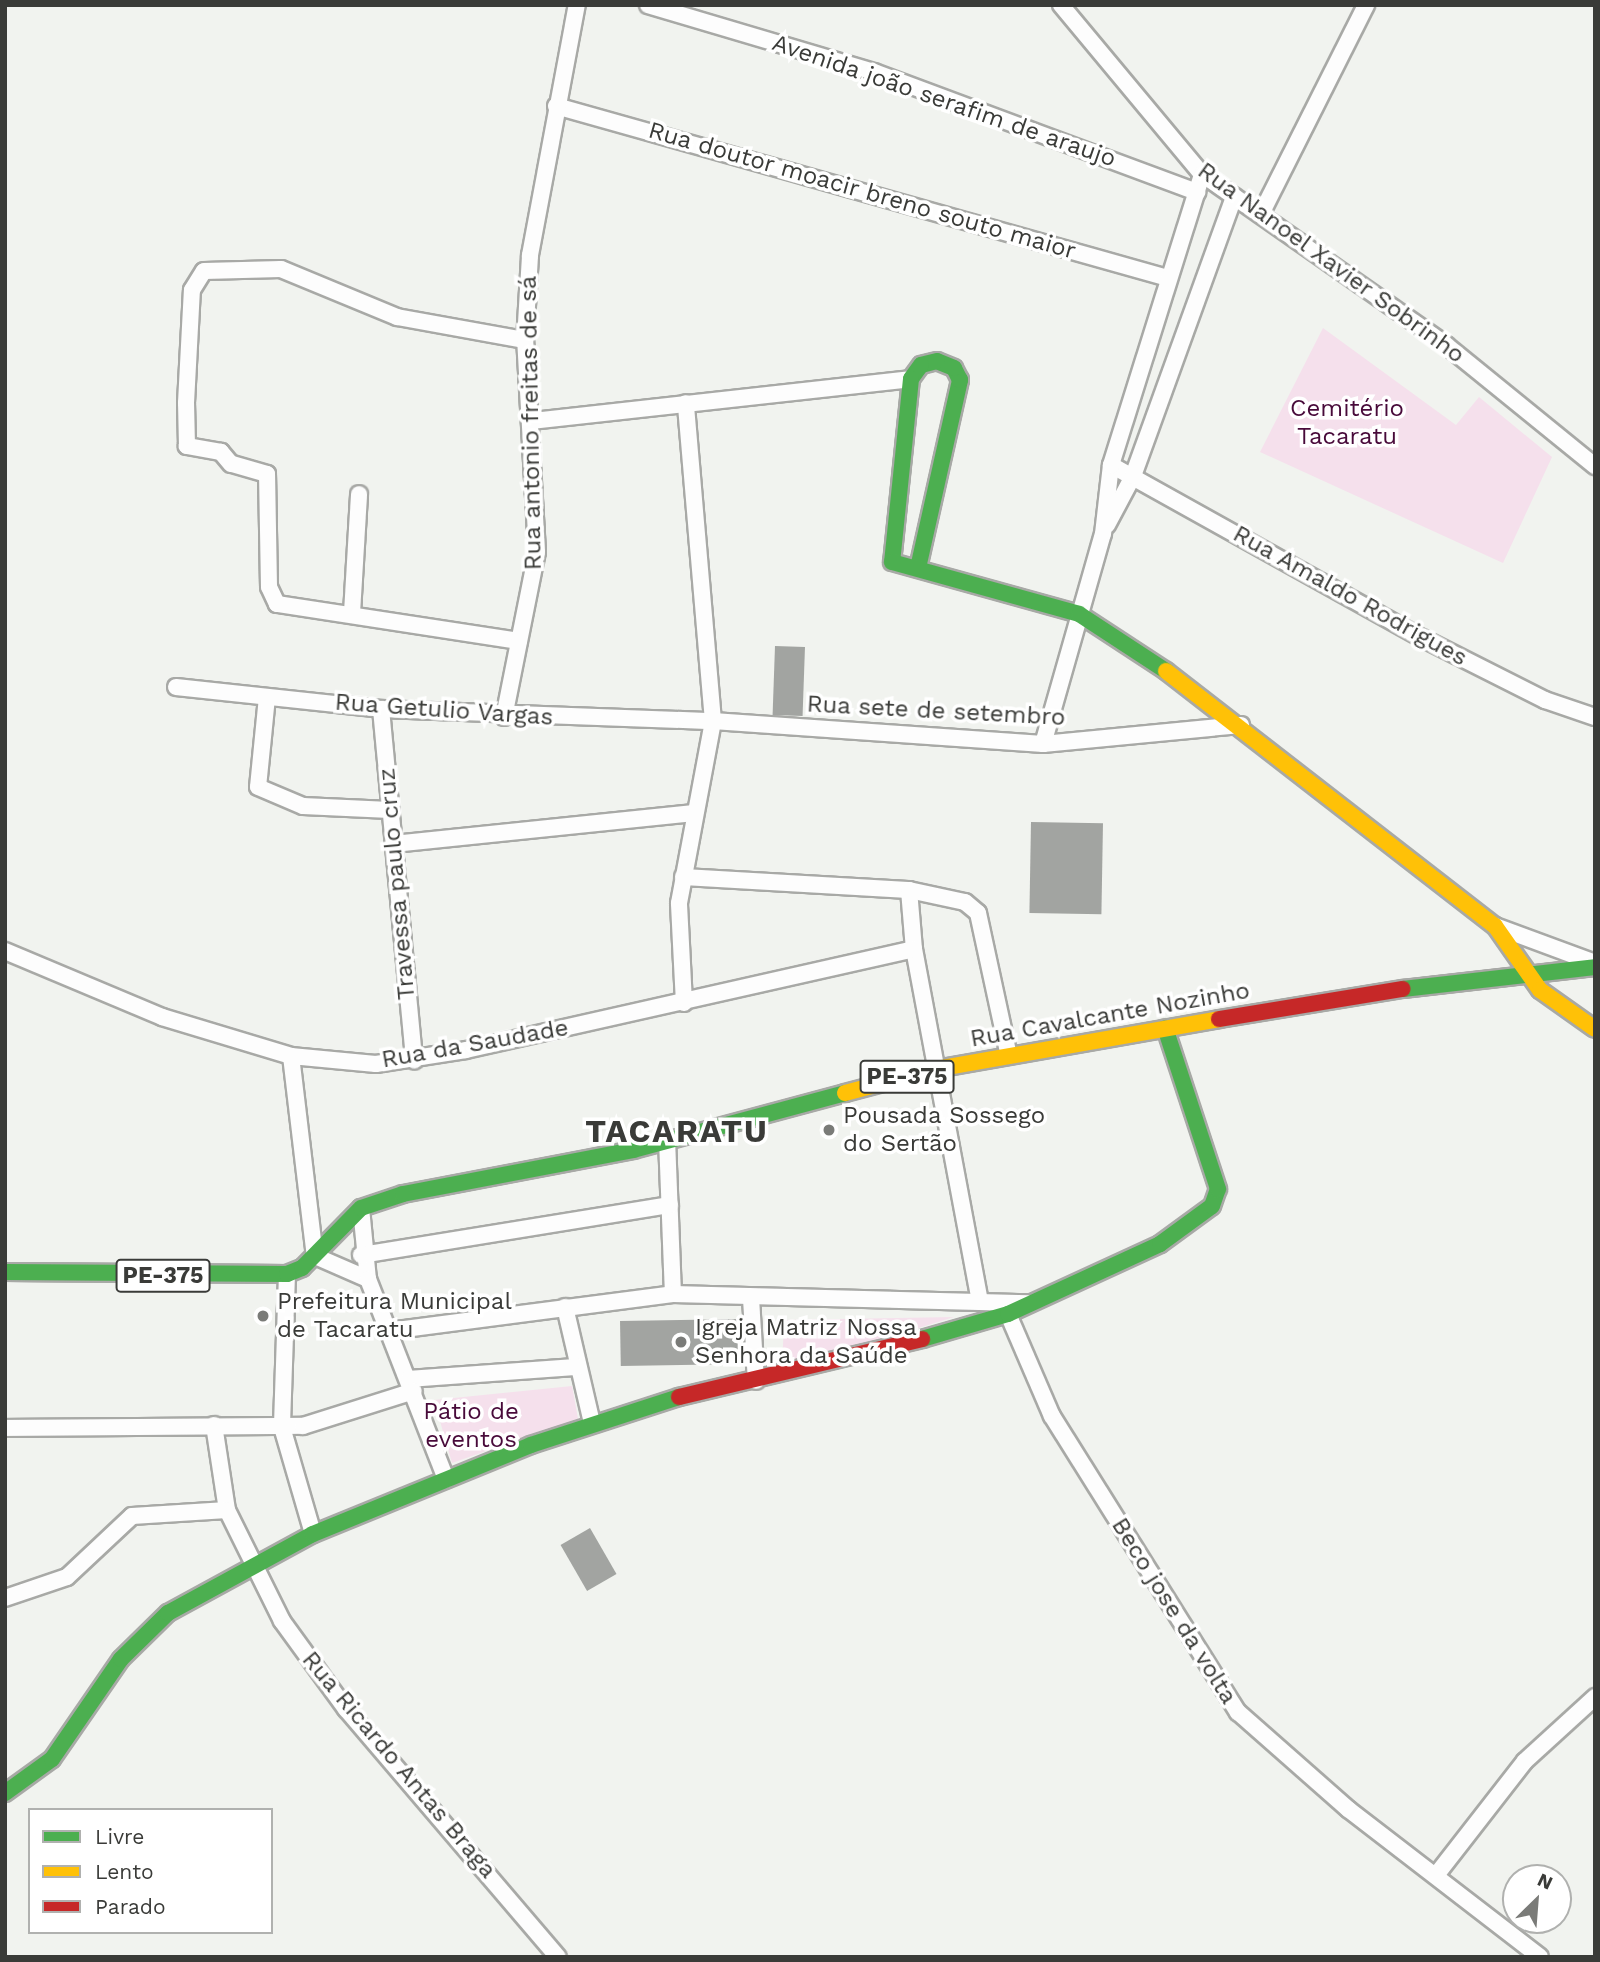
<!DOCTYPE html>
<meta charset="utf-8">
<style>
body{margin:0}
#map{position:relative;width:1600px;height:1962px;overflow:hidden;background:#f1f3ef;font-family:"Work Sans",sans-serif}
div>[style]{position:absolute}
.green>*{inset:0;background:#f5e0ec}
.building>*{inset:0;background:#a2a4a1;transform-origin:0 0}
.roads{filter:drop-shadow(2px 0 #a8a9a6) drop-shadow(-2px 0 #a8a9a6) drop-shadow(0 2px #a8a9a6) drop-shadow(0 -2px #a8a9a6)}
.street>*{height:16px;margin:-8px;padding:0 8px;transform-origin:8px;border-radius:8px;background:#fdfdfd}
.fast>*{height:16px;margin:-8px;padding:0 8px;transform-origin:8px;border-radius:8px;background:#4caf50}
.slow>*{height:16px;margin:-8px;padding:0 8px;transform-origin:8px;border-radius:8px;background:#ffc107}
.jam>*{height:16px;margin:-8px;padding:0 8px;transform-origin:8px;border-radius:8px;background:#c62828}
.dots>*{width:19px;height:19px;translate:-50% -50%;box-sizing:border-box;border:4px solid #fff;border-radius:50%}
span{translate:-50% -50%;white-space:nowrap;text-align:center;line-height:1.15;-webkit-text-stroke:7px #fff;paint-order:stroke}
.shield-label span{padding:2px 5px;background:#fff;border:2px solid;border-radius:5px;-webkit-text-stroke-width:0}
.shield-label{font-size:23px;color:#3a3b38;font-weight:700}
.street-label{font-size:24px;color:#3a3b38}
.park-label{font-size:24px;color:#480a3a}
.poi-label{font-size:24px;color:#3a3b38}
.left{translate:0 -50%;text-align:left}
.district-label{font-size:32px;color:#3a3b38;font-weight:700;letter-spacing:2px}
.frame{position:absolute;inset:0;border:7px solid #3a3b38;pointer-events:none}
.legend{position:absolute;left:28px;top:1808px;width:245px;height:126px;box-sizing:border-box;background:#fff;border:2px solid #b0b1af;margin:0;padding:9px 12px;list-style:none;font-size:21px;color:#3a3b38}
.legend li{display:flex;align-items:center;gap:14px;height:35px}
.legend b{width:35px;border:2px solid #b0b1af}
.north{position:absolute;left:1502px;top:1864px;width:70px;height:70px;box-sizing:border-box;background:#fff;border:2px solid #b0b1af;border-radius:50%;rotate:25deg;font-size:19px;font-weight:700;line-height:28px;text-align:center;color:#3a3b38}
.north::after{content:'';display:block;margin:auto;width:24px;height:32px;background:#7a7b78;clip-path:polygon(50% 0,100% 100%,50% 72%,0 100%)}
</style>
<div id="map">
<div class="green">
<div style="clip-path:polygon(1323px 328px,1456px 425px,1479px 397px,1552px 457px,1503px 563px,1260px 452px)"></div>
<div style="clip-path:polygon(954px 1317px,835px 1354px,782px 1371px,784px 1320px)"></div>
<div style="clip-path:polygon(572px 1386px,578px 1419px,452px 1463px,434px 1400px)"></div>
</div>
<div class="building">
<div style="left:775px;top:646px;width:30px;height:69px;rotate:2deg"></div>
<div style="left:1031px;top:822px;width:72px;height:91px;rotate:1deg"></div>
<div style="left:741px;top:1319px;width:45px;height:121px;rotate:89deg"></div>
<div style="left:590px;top:1528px;width:53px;height:34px;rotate:60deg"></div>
</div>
<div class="roads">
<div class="street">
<div style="left:648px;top:5px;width:236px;rotate:16.5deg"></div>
<div style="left:874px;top:72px;width:345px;rotate:20.4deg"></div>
<div style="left:1061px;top:5px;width:220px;rotate:50.2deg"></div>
<div style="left:1202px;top:174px;width:298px;rotate:35deg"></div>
<div style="left:1446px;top:345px;width:192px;rotate:39.1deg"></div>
<div style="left:556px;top:106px;width:636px;rotate:15.7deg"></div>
<div style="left:1261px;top:214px;width:234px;rotate:-63.3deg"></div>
<div style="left:532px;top:421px;width:381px;rotate:-6.3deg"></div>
<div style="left:1111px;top:465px;width:356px;rotate:29.1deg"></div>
<div style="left:1422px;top:638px;width:138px;rotate:26.8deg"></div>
<div style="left:1545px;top:700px;width:53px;rotate:18.8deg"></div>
<div style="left:1107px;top:525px;width:55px;rotate:-62deg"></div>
<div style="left:1133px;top:476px;width:297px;rotate:-70.1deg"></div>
<div style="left:352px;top:613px;width:119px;rotate:-86.6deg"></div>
<div style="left:519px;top:641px;width:245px;rotate:-171.3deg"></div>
<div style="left:277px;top:604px;width:19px;rotate:-115deg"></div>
<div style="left:269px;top:587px;width:113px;rotate:-91deg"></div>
<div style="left:267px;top:474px;width:37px;rotate:-164deg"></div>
<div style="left:231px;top:464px;width:16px;rotate:-130deg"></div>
<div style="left:221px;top:452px;width:35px;rotate:-170deg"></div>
<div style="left:187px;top:446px;width:43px;rotate:-91.3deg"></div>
<div style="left:186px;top:403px;width:113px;rotate:-87deg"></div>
<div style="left:192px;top:290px;width:22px;rotate:-58deg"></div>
<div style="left:204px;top:271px;width:77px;rotate:-1.5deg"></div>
<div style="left:281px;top:269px;width:126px;rotate:22.5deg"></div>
<div style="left:397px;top:317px;width:130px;rotate:10.2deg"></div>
<div style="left:176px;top:687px;width:206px;rotate:6.1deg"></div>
<div style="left:381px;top:709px;width:332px;rotate:2.1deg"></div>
<div style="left:713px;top:721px;width:331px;rotate:4deg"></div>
<div style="left:1043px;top:744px;width:199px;rotate:-5.5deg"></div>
<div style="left:267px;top:697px;width:90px;rotate:95.7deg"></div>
<div style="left:258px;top:787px;width:49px;rotate:22.9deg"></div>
<div style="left:303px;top:806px;width:87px;rotate:2.6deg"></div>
<div style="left:381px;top:709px;width:353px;rotate:84.6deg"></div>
<div style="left:504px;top:717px;width:168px;rotate:-78.7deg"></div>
<div style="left:537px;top:552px;width:212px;rotate:-93.2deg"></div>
<div style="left:525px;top:340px;width:85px;rotate:-86.6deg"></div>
<div style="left:530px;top:255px;width:254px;rotate:-79.4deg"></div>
<div style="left:1043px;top:744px;width:218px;rotate:-74.1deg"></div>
<div style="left:1103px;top:534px;width:69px;rotate:-83.4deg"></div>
<div style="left:1111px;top:465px;width:305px;rotate:-72.6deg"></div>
<div style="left:394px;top:844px;width:301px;rotate:-5.9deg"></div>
<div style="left:683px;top:877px;width:226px;rotate:3.3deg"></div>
<div style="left:909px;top:890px;width:59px;rotate:85.2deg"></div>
<div style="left:914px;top:949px;width:358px;rotate:79.4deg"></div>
<div style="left:909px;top:890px;width:57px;rotate:12.1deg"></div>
<div style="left:965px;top:902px;width:17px;rotate:40deg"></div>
<div style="left:978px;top:913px;width:146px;rotate:77.8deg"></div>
<div style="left:1495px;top:926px;width:107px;rotate:20.3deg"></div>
<div style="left:5px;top:951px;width:170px;rotate:22.8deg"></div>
<div style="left:162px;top:1017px;width:135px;rotate:16.8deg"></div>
<div style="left:291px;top:1056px;width:85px;rotate:5.4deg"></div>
<div style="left:376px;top:1064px;width:91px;rotate:-8.8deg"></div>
<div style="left:466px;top:1050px;width:459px;rotate:-12.7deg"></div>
<div style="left:684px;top:1003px;width:100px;rotate:-92.9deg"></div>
<div style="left:679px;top:903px;width:185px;rotate:-79.4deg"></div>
<div style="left:713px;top:721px;width:319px;rotate:-94.9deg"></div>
<div style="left:291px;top:1056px;width:201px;rotate:83.2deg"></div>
<div style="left:315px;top:1256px;width:58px;rotate:23.5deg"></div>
<div style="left:667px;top:1139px;width:155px;rotate:87.8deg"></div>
<div style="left:361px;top:1208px;width:71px;rotate:84.4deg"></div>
<div style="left:368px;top:1279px;width:215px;rotate:68.7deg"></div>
<div style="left:361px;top:1255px;width:313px;rotate:-9.2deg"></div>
<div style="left:287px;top:1274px;width:153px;rotate:91.9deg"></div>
<div style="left:282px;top:1427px;width:111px;rotate:73.8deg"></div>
<div style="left:751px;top:1298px;width:83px;rotate:86.6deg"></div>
<div style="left:565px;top:1307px;width:119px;rotate:76.9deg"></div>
<div style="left:1008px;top:1314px;width:111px;rotate:66.7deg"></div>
<div style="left:1052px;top:1416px;width:350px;rotate:57.9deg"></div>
<div style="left:1238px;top:1712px;width:147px;rotate:41.4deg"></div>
<div style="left:1348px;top:1809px;width:242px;rotate:37.6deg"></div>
<div style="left:389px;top:1331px;width:286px;rotate:-7.4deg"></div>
<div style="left:673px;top:1294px;width:355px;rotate:1.5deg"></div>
<div style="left:409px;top:1379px;width:169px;rotate:-4.1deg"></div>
<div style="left:214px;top:1425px;width:86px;rotate:81.3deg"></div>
<div style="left:5px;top:1428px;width:298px;rotate:-0.4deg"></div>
<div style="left:303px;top:1426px;width:116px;rotate:-17.5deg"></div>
<div style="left:5px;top:1598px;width:65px;rotate:-18.7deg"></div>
<div style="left:67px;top:1577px;width:89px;rotate:-43.2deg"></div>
<div style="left:132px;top:1516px;width:95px;rotate:-3.6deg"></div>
<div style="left:227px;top:1510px;width:124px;rotate:63.6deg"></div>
<div style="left:282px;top:1621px;width:109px;rotate:54deg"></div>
<div style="left:346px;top:1709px;width:326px;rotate:49.5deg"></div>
<div style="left:1437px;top:1874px;width:143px;rotate:-52.1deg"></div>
<div style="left:1525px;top:1761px;width:95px;rotate:-42.4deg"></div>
</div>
<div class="fast">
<div style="left:918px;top:568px;width:193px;rotate:-77.4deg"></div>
<div style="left:960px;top:380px;width:13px;rotate:-117deg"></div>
<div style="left:954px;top:368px;width:18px;rotate:-158deg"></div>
<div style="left:937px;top:361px;width:16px;rotate:166deg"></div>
<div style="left:921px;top:365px;width:17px;rotate:126deg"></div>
<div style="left:911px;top:379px;width:184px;rotate:95.9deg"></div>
<div style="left:892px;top:562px;width:194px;rotate:15.5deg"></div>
<div style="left:1079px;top:614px;width:104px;rotate:33.2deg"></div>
<div style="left:1403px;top:989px;width:193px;rotate:-6.5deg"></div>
<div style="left:5px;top:1272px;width:282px;rotate:0.4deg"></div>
<div style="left:287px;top:1274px;width:16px;rotate:-22deg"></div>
<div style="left:302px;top:1268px;width:84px;rotate:-45.5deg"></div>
<div style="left:361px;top:1208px;width:44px;rotate:-18.4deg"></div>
<div style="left:403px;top:1194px;width:234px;rotate:-10.8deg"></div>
<div style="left:633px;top:1150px;width:220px;rotate:-15deg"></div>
<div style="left:922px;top:1339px;width:90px;rotate:-16.2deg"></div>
<div style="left:1008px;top:1314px;width:167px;rotate:-24.7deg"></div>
<div style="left:1160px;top:1244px;width:64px;rotate:-36.2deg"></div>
<div style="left:1212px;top:1206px;width:18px;rotate:-71deg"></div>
<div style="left:1218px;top:1189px;width:169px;rotate:-108.2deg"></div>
<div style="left:5px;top:1793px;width:58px;rotate:-35.9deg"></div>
<div style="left:52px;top:1759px;width:121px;rotate:-55.4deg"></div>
<div style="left:121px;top:1659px;width:66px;rotate:-44.4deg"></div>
<div style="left:168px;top:1613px;width:165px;rotate:-28.6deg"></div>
<div style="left:313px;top:1534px;width:235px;rotate:-22.2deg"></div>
<div style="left:531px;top:1445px;width:156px;rotate:-18deg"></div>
</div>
<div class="slow">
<div style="left:1166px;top:671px;width:416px;rotate:37.8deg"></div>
<div style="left:1495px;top:926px;width:78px;rotate:54.9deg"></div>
<div style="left:1540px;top:990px;width:67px;rotate:35.3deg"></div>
<div style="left:845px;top:1093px;width:94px;rotate:-14.8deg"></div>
<div style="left:936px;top:1069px;width:287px;rotate:-10deg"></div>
</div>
<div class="jam">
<div style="left:1219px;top:1019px;width:186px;rotate:-9.3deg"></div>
<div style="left:679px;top:1397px;width:250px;rotate:-13.4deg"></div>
</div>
</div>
<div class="dots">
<div style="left:829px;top:1130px;background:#7a7b78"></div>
<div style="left:263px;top:1316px;background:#7a7b78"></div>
<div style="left:681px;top:1342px;background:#7a7b78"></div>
</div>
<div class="shield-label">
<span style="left:907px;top:1077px">PE-375</span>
<span style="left:163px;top:1276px">PE-375</span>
</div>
<div class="street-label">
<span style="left:944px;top:101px;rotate:19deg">Avenida joão serafim de araujo</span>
<span style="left:862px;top:191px;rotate:16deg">Rua doutor moacir breno souto maior</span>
<span style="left:1331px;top:263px;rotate:36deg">Rua Nanoel Xavier Sobrinho</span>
<span style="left:531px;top:423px;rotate:-91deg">Rua antonio freitas de sá</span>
<span style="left:1350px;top:596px;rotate:29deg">Rua Amaldo Rodrigues</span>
<span style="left:444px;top:710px;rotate:4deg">Rua Getulio Vargas</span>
<span style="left:936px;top:711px;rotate:3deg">Rua sete de setembro</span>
<span style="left:397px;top:884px;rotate:-95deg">Travessa paulo cruz</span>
<span style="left:1110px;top:1015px;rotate:-10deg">Rua Cavalcante Nozinho</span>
<span style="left:475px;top:1044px;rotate:-10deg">Rua da Saudade</span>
<span style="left:1174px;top:1611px;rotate:58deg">Beco jose da volta</span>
<span style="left:399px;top:1765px;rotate:50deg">Rua Ricardo Antas Braga</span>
</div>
<div class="park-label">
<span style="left:1347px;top:423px">Cemitério<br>Tacaratu</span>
<span style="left:471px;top:1426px">Pátio de<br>eventos</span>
</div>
<div class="poi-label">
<span class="left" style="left:843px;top:1130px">Pousada Sossego<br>do Sertão</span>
<span class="left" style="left:277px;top:1316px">Prefeitura Municipal<br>de Tacaratu</span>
<span class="left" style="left:695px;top:1342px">Igreja Matriz Nossa<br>Senhora da Saúde</span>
</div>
<div class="district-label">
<span style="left:677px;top:1131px">TACARATU</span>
</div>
<div class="frame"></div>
<ul class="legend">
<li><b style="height:9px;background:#4caf50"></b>Livre</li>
<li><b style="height:9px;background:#ffc107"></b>Lento</li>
<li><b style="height:9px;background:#c62828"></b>Parado</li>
</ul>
<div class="north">N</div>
</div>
